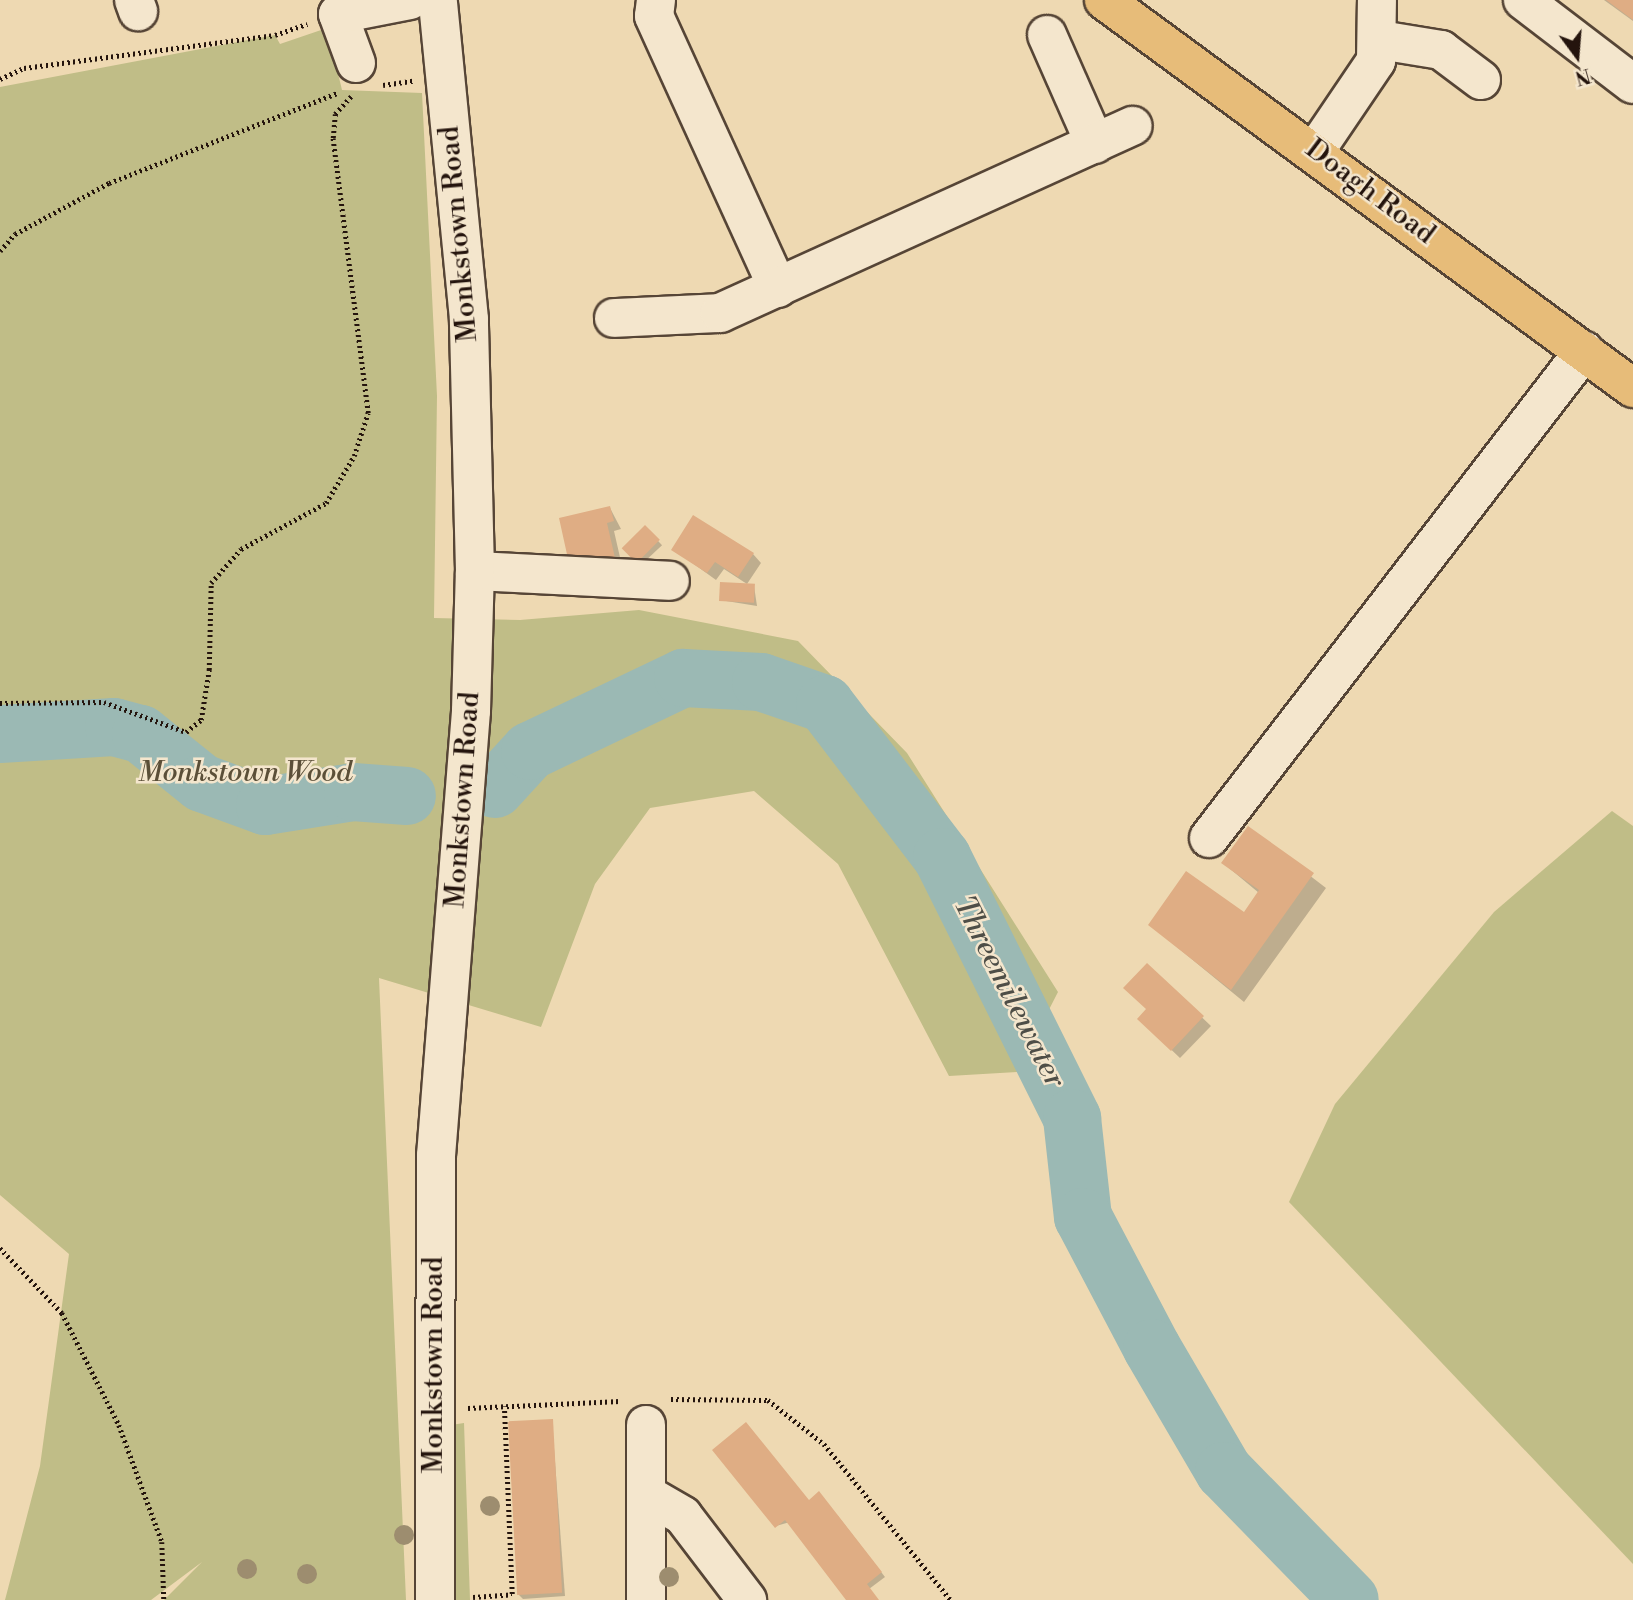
<!DOCTYPE html>
<style>
body{margin:0}
#map{position:relative;width:1633px;height:1600px;overflow:hidden;background:#eed9b2;font-family:"Libre Bodoni",serif}
div>[style]{position:absolute}
.green>*{inset:0;background:#c0bd87}
.shadow>*{inset:0;background:#0003;transform-origin:0 0}
.river>*{height:58px;margin:-29px;padding:0 29px;transform-origin:29px;border-radius:29px;background:#9bb9b4}
.building>*{inset:0;background:#dfad84;transform-origin:0 0}
.path>*{height:4.5px;margin-top:-2.25px;transform-origin:0;background:repeating-linear-gradient(90deg,#24140d 0 2px,transparent 0 5.5px)}
.roads{filter:drop-shadow(2px 0 #564536) drop-shadow(-2px 0 #564536) drop-shadow(0 2px #564536) drop-shadow(0 -2px #564536)}
.minor>*{height:38px;margin:-19px;padding:0 19px;transform-origin:19px;border-radius:19px;background:#f4e6cd}
.major>*{height:38px;margin:-19px;padding:0 19px;transform-origin:19px;border-radius:19px;background:#e7bc79}
.trees>*{width:20px;height:20px;margin:-10px;border-radius:50%;background:#9d8d6f}
span{translate:-50% -50%;white-space:nowrap;text-align:center;line-height:1.15;-webkit-text-stroke:5px #f4e6cd;paint-order:stroke}
.street-label{font-size:28px;color:#24140d}
.park-label{font-size:28px;color:#5b4f38;font-style:italic}
.water-label{font-size:30px;color:#4e4e47;font-style:italic}
.north{position:absolute;left:1542px;top:21px;width:70px;height:70px;-webkit-text-stroke:5px #f4e6cd;paint-order:stroke;rotate:164deg;font-size:19px;font-weight:700;line-height:28px;text-align:center;color:#24140d}
.north::after{content:'';display:block;margin:auto;width:24px;height:32px;background:#24140d;clip-path:polygon(50% 0,100% 100%,50% 72%,0 100%)}
</style>
<div id="map">
<div class="green">
<div style="clip-path:polygon(327px 28px,342px 90px,422px 93px,437px 396px,434px 618px,520px 620px,639px 610px,798px 641px,907px 753px,1058px 992px,1017px 1072px,949px 1076px,838px 864px,754px 791px,650px 808px,595px 884px,541px 1027px,379px 978px,406px 1600px,164px 1600px,202px 1562px,151px 1600px,5px 1600px,40px 1466px,69px 1254px,0 1195px,0 87px,275px 35px,280px 44px)"></div>
<div style="clip-path:polygon(1612px 811px,1633px 826px,1633px 1564px,1289px 1202px,1335px 1104px,1494px 912px)"></div>
<div style="clip-path:polygon(464px 1423px,470px 1600px,455px 1600px,451px 1425px)"></div>
</div>
<div class="shadow">
<div style="clip-path:polygon(1604px 0,1633px 0,1633px 21px)"></div>
<div style="clip-path:polygon(610px 508px,621px 529px,614px 531px,622px 566px,581px 575px)"></div>
<div style="left:645px;top:527px;width:25px;height:30px;rotate:47deg"></div>
<div style="clip-path:polygon(673px 549px,753px 554px,761px 563px,747px 584px,724px 569px,716px 580px)"></div>
<div style="clip-path:polygon(754px 586px,757px 606px,720px 600px)"></div>
<div style="clip-path:polygon(1248px 828px,1326px 888px,1244px 1002px,1150px 925px,1244px 914px,1259px 893px,1223px 863px)"></div>
<div style="clip-path:polygon(1147px 965px,1211px 1026px,1180px 1058px,1139px 1019px,1148px 1010px)"></div>
<div style="clip-path:polygon(552px 1421px,565px 1596px,523px 1599px,519px 1595px)"></div>
<div style="clip-path:polygon(809px 1502px,838px 1516px,885px 1577px,869px 1589px,878px 1600px,849px 1600px,790px 1522px,776px 1526px)"></div>
</div>
<div class="river">
<div style="left:0;top:734px;width:114px;rotate:-3.5deg"></div>
<div style="left:114px;top:727px;width:28px;rotate:15deg"></div>
<div style="left:141px;top:734px;width:78px;rotate:38.8deg"></div>
<div style="left:202px;top:783px;width:67px;rotate:20.1deg"></div>
<div style="left:265px;top:806px;width:89px;rotate:-9deg"></div>
<div style="left:353px;top:792px;width:54px;rotate:4.2deg"></div>
<div style="left:495px;top:789px;width:52px;rotate:-47.4deg"></div>
<div style="left:530px;top:751px;width:170px;rotate:-25.5deg"></div>
<div style="left:683px;top:678px;width:78px;rotate:2.9deg"></div>
<div style="left:761px;top:682px;width:68px;rotate:19deg"></div>
<div style="left:825px;top:704px;width:193px;rotate:52.6deg"></div>
<div style="left:942px;top:857px;width:292px;rotate:63.5deg"></div>
<div style="left:1072px;top:1118px;width:100px;rotate:83.7deg"></div>
<div style="left:1083px;top:1217px;width:148px;rotate:62.2deg"></div>
<div style="left:1152px;top:1348px;width:143px;rotate:59.7deg"></div>
<div style="left:1224px;top:1471px;width:180px;rotate:45.7deg"></div>
</div>
<div class="building">
<div style="clip-path:polygon(1606px 0,1633px 0,1633px 20px)"></div>
<div style="clip-path:polygon(610px 506px,614px 521px,607px 523px,615px 558px,570px 568px,559px 518px)"></div>
<div style="clip-path:polygon(693px 515px,754px 553px,738px 577px,715px 562px,707px 573px,671px 550px)"></div>
<div style="left:645px;top:525px;width:21px;height:33px;rotate:45deg"></div>
<div style="left:720px;top:582px;width:35px;height:19px;rotate:3deg"></div>
<div style="clip-path:polygon(1248px 826px,1314px 873px,1231px 990px,1148px 925px,1186px 871px,1244px 912px,1259px 890px,1221px 863px)"></div>
<div style="clip-path:polygon(1147px 963px,1204px 1016px,1171px 1051px,1137px 1019px,1146px 1009px,1123px 988px)"></div>
<div style="left:553px;top:1419px;width:174px;height:45px;rotate:87deg"></div>
<div style="clip-path:polygon(746px 1422px,809px 1500px,819px 1491px,882px 1572px,867px 1584px,879px 1600px,846px 1600px,785px 1520px,775px 1528px,712px 1450px)"></div>
</div>
<div class="path">
<div style="left:0;top:79px;width:26px;rotate:-25deg"></div>
<div style="left:24px;top:68px;width:253px;rotate:-7.5deg"></div>
<div style="left:275px;top:35px;width:34px;rotate:-19deg"></div>
<div style="left:383px;top:85px;width:30px;rotate:-8deg"></div>
<div style="left:0;top:251px;width:23px;rotate:-49deg"></div>
<div style="left:15px;top:234px;width:107px;rotate:-28.5deg"></div>
<div style="left:109px;top:183px;width:245px;rotate:-21.5deg"></div>
<div style="left:0;top:703px;width:104px;rotate:-0.6deg"></div>
<div style="left:104px;top:702px;width:87px;rotate:20.1deg"></div>
<div style="left:186px;top:732px;width:19px;rotate:-39deg"></div>
<div style="left:201px;top:720px;width:51px;rotate:-80.9deg"></div>
<div style="left:209px;top:670px;width:87px;rotate:-88.7deg"></div>
<div style="left:211px;top:583px;width:45px;rotate:-48.6deg"></div>
<div style="left:241px;top:549px;width:97px;rotate:-28.4deg"></div>
<div style="left:326px;top:503px;width:55px;rotate:-59.2deg"></div>
<div style="left:354px;top:456px;width:45px;rotate:-72deg"></div>
<div style="left:368px;top:413px;width:277px;rotate:-97.3deg"></div>
<div style="left:333px;top:138px;width:24px;rotate:-85deg"></div>
<div style="left:335px;top:114px;width:24px;rotate:-48deg"></div>
<div style="left:0;top:1248px;width:90px;rotate:46.4deg"></div>
<div style="left:62px;top:1313px;width:126px;rotate:63deg"></div>
<div style="left:119px;top:1425px;width:125px;rotate:69.8deg"></div>
<div style="left:162px;top:1542px;width:58px;rotate:88deg"></div>
<div style="left:671px;top:1399px;width:97px;rotate:0.6deg"></div>
<div style="left:768px;top:1400px;width:71px;rotate:38.2deg"></div>
<div style="left:824px;top:1444px;width:201px;rotate:50.9deg"></div>
<div style="left:468px;top:1408px;width:152px;rotate:-2.6deg"></div>
<div style="left:473px;top:1597px;width:39px;rotate:-4deg"></div>
<div style="left:512px;top:1594px;width:188px;rotate:-92.4deg"></div>
</div>
<div class="roads">
<div class="minor">
<div style="left:134px;top:0;width:12px;rotate:70deg"></div>
<div style="left:656px;top:0;width:16px;rotate:97deg"></div>
<div style="left:654px;top:16px;width:299px;rotate:65.5deg"></div>
<div style="left:1523px;top:0;width:138px;rotate:37.4deg"></div>
<div style="left:1047px;top:35px;width:119px;rotate:66.2deg"></div>
<div style="left:1380px;top:40px;width:62px;rotate:9.3deg"></div>
<div style="left:1441px;top:50px;width:50px;rotate:36.9deg"></div>
<div style="left:356px;top:63px;width:52px;rotate:-110.2deg"></div>
<div style="left:338px;top:14px;width:73px;rotate:-11deg"></div>
<div style="left:1315px;top:151px;width:109px;rotate:-55.9deg"></div>
<div style="left:1376px;top:61px;width:61px;rotate:-89.1deg"></div>
<div style="left:614px;top:318px;width:106px;rotate:-2.7deg"></div>
<div style="left:720px;top:313px;width:453px;rotate:-24.4deg"></div>
<div style="left:475px;top:571px;width:195px;rotate:2.9deg"></div>
<div style="left:1209px;top:838px;width:615px;rotate:-52.4deg"></div>
<div style="left:649px;top:1496px;width:39px;rotate:30deg"></div>
<div style="left:683px;top:1516px;width:106px;rotate:52.7deg"></div>
<div style="left:435px;top:1600px;width:444px;rotate:-89.9deg"></div>
<div style="left:436px;top:1156px;width:446px;rotate:-85.5deg"></div>
<div style="left:471px;top:711px;width:140px;rotate:-88.4deg"></div>
<div style="left:475px;top:571px;width:252px;rotate:-91.4deg"></div>
<div style="left:469px;top:319px;width:321px;rotate:-95.6deg"></div>
<div style="left:646px;top:1600px;width:175px;rotate:-90deg"></div>
</div>
<div class="major">
<div style="left:1104px;top:0;width:656px;rotate:36.26deg"></div>
</div>
</div>
<div class="trees">
<div style="left:490px;top:1506px"></div>
<div style="left:404px;top:1535px"></div>
<div style="left:247px;top:1569px"></div>
<div style="left:307px;top:1574px"></div>
<div style="left:669px;top:1577px"></div>
</div>
<div class="street-label">
<span style="left:1370px;top:192px;rotate:37deg">Doagh Road</span>
<span style="left:459px;top:234px;rotate:-95deg">Monkstown Road</span>
<span style="left:463px;top:800px;rotate:-86deg">Monkstown Road</span>
<span style="left:434px;top:1365px;rotate:-90deg">Monkstown Road</span>
</div>
<div class="park-label">
<span style="left:245px;top:773px">Monkstown Wood</span>
</div>
<div class="water-label">
<span style="left:1009px;top:992px;rotate:63deg">Threemilewater</span>
</div>
<div class="north">N</div>
</div>
